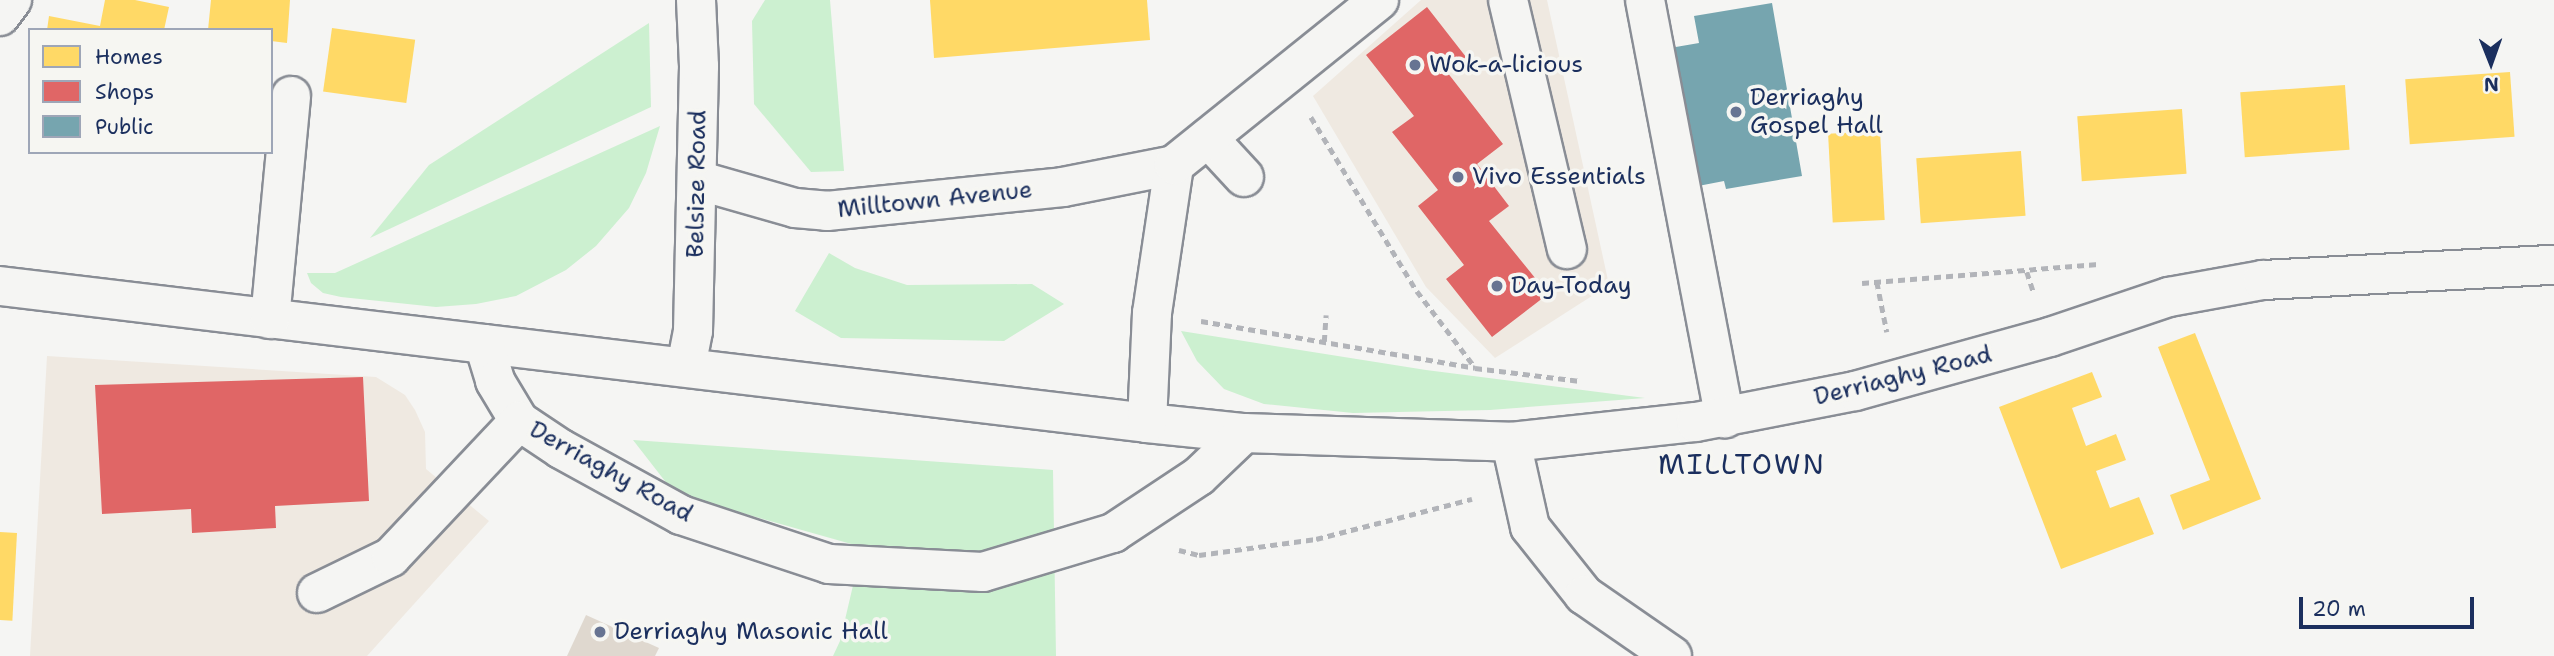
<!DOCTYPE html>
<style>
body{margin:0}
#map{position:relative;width:2554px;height:656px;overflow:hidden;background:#f5f5f3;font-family:"Shantell Sans",sans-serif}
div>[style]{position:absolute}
.built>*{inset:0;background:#efe9e1}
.green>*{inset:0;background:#ccf0d0}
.homes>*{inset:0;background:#ffd966;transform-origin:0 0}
.shops>*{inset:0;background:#e06666}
.public>*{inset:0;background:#76a5af}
.building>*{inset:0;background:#dfd8cf}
.path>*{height:4.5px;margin-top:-2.25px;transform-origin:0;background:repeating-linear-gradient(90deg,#b2b4b9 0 7px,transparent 0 12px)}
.roads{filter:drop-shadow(2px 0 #898d95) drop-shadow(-2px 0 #898d95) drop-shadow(0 2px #898d95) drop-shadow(0 -2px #898d95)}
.minor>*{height:38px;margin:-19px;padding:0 19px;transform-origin:19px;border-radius:19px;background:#f5f5f3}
.dots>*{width:19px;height:19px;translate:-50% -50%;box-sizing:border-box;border:4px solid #f6f6f2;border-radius:50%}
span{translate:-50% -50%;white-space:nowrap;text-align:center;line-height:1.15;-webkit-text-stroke:7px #f6f6f2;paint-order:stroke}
.poi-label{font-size:24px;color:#1b2f5e}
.left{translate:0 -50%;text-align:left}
.street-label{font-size:24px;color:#1b2f5e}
.quarter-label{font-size:28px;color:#1b2f5e;letter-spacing:2px}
.legend{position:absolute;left:28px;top:28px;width:245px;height:126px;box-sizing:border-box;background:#f6f6f2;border:2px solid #9ea6b7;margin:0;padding:9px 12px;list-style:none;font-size:21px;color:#1b2f5e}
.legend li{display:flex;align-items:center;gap:14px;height:35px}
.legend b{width:35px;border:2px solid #9ea6b7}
.north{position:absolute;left:2456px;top:28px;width:70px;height:70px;-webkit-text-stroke:5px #f6f6f2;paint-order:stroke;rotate:179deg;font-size:19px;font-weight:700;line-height:28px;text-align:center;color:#1b2f5e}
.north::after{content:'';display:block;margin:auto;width:24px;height:32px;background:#1b2f5e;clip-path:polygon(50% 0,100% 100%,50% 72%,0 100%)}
.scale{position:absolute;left:2299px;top:597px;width:175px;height:32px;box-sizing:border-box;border:4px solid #1b2f5e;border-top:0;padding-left:9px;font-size:21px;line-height:24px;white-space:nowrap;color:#1b2f5e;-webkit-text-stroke:5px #f6f6f2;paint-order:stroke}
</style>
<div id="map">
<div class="built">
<div style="clip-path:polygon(1421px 0,1547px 0,1609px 285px,1495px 358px,1426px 287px,1313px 96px)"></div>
<div style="clip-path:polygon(47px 356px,376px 377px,405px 395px,415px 410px,425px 432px,426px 469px,489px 521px,367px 656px,30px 656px)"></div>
</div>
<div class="green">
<div style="clip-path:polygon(765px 0,830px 0,844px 171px,811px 172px,754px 104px,752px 21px)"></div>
<div style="clip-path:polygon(649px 23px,651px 107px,370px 238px,429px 165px)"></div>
<div style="clip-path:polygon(660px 126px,646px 173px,629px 208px,596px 246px,566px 270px,516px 296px,476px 304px,436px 307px,341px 297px,323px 293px,311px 283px,307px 273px,335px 273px)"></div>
<div style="clip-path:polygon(829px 253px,855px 268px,907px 285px,1032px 284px,1064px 304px,1004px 341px,841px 338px,795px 311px)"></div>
<div style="clip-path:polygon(1181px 331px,1426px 370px,1645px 398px,1490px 410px,1353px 413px,1264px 404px,1224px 389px,1197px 361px)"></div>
<div style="clip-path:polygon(633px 440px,1053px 470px,1056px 656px,833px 656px,840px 641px,862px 547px,675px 494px)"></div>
</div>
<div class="homes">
<div style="clip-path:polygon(105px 0,135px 0,169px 7px,164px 30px,47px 30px,49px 16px,100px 26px)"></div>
<div style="clip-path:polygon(211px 0,290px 0,287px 43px,271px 41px,271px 30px,208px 30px)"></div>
<div style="clip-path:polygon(930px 0,1147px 0,1150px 40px,934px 58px)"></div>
<div style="left:332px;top:28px;width:84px;height:64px;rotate:8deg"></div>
<div style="left:2510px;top:72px;width:65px;height:105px;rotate:86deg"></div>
<div style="left:2345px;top:85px;width:65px;height:105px;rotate:86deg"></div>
<div style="left:2182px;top:109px;width:65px;height:105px;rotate:86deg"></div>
<div style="left:1880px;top:131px;width:89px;height:52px;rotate:87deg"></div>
<div style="left:2021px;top:151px;width:65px;height:105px;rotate:86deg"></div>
<div style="clip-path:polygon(2195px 333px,2261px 499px,2183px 530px,2170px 495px,2210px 480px,2158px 347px)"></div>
<div style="clip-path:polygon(2092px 372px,2102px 397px,2072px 408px,2086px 446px,2116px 434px,2126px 460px,2096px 471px,2110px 508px,2139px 497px,2154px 534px,2061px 569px,1999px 407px)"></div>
<div style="left:0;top:532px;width:17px;height:88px;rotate:3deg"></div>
</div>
<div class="shops">
<div style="clip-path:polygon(1427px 7px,1466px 57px,1447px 72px,1503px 144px,1477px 164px,1509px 206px,1489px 221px,1548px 294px,1492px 337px,1446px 279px,1464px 265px,1418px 206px,1438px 190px,1392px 132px,1414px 116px,1366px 55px)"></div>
<div style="clip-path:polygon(363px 377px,369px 501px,275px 506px,276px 528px,192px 533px,191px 509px,102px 514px,95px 385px)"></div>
</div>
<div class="public">
<div style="clip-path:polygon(1772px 3px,1802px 176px,1726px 189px,1724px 181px,1693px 187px,1670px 48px,1699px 43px,1694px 16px)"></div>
</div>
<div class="building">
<div style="clip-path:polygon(586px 615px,659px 648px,655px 656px,567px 656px)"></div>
</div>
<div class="path">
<div style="left:1311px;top:117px;width:204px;rotate:58.7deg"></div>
<div style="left:1417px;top:291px;width:96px;rotate:52.7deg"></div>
<div style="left:2027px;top:272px;width:20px;rotate:72deg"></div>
<div style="left:1877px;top:282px;width:51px;rotate:78.7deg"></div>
<div style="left:1862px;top:283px;width:237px;rotate:-4.6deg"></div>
<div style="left:1201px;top:321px;width:278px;rotate:9.7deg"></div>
<div style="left:1475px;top:368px;width:106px;rotate:7.1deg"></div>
<div style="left:1324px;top:342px;width:27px;rotate:-86deg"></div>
<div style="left:1179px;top:550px;width:21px;rotate:14deg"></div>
<div style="left:1199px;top:555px;width:118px;rotate:-7.8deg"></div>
<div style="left:1316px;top:539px;width:161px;rotate:-14.4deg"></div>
</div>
<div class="roads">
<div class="minor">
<div style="left:1508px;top:0;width:256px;rotate:76.7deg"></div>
<div style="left:1645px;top:0;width:426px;rotate:79.2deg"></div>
<div style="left:0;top:16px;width:20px;rotate:-53deg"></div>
<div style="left:1208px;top:138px;width:53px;rotate:47.3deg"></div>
<div style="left:697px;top:180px;width:102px;rotate:15.9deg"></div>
<div style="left:795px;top:208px;width:32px;rotate:5deg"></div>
<div style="left:827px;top:211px;width:237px;rotate:-5.8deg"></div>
<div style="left:1063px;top:187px;width:113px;rotate:-11.2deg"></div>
<div style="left:0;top:286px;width:1155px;rotate:6.81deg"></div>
<div style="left:1147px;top:423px;width:98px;rotate:5.9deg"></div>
<div style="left:1244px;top:433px;width:267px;rotate:1.9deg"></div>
<div style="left:1511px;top:442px;width:186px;rotate:-6.2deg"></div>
<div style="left:1696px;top:422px;width:162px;rotate:-11deg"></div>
<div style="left:1855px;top:391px;width:202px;rotate:-15.5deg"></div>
<div style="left:2050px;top:337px;width:126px;rotate:-18.6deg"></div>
<div style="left:2169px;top:297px;width:96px;rotate:-10.3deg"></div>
<div style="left:2263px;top:280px;width:291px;rotate:-3deg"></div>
<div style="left:270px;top:319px;width:224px;rotate:-84.6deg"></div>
<div style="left:484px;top:344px;width:39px;rotate:73deg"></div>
<div style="left:495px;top:381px;width:47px;rotate:59deg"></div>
<div style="left:519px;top:421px;width:50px;rotate:33.7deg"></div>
<div style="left:561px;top:449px;width:137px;rotate:28.8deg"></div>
<div style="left:681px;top:515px;width:156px;rotate:18.3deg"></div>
<div style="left:829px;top:564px;width:154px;rotate:3deg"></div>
<div style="left:983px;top:572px;width:136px;rotate:-16.7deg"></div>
<div style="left:1113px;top:533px;width:103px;rotate:-33.5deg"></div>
<div style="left:1199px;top:476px;width:62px;rotate:-43.7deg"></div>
<div style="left:686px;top:367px;width:37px;rotate:-79deg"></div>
<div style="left:693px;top:331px;width:265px;rotate:-88.7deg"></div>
<div style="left:699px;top:66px;width:66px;rotate:-92.6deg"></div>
<div style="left:1147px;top:423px;width:110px;rotate:-87.4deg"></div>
<div style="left:1152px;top:313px;width:150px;rotate:-81.5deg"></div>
<div style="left:1174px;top:165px;width:263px;rotate:-38.8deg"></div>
<div style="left:1511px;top:442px;width:87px;rotate:77.4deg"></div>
<div style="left:1530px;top:527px;width:87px;rotate:51.5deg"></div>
<div style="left:1584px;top:595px;width:107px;rotate:34.7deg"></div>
<div style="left:317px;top:593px;width:82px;rotate:-25.9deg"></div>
<div style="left:391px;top:557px;width:187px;rotate:-46.7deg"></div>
</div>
</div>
<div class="dots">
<div style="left:1415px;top:65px;background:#677492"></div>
<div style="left:1736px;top:112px;background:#677492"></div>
<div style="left:1458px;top:177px;background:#677492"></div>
<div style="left:1497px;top:286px;background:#677492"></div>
<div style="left:600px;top:632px;background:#677492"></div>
</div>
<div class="poi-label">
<span class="left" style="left:1429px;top:65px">Wok-a-licious</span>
<span class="left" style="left:1750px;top:112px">Derriaghy<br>Gospel Hall</span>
<span class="left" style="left:1472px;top:177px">Vivo Essentials</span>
<span class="left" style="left:1511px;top:286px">Day-Today</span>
<span class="left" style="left:614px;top:632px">Derriaghy Masonic Hall</span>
</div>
<div class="street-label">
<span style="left:697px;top:184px;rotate:-89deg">Belsize Road</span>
<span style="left:935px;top:200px;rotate:-6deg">Milltown Avenue</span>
<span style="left:1903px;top:376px;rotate:-14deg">Derriaghy Road</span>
<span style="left:611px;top:472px;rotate:29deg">Derriaghy Road</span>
</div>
<div class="quarter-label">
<span style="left:1742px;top:464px">MILLTOWN</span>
</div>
<ul class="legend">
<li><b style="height:19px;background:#ffd966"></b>Homes</li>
<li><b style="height:19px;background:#e06666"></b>Shops</li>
<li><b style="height:19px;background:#76a5af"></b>Public</li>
</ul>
<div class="north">N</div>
<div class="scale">20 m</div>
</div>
